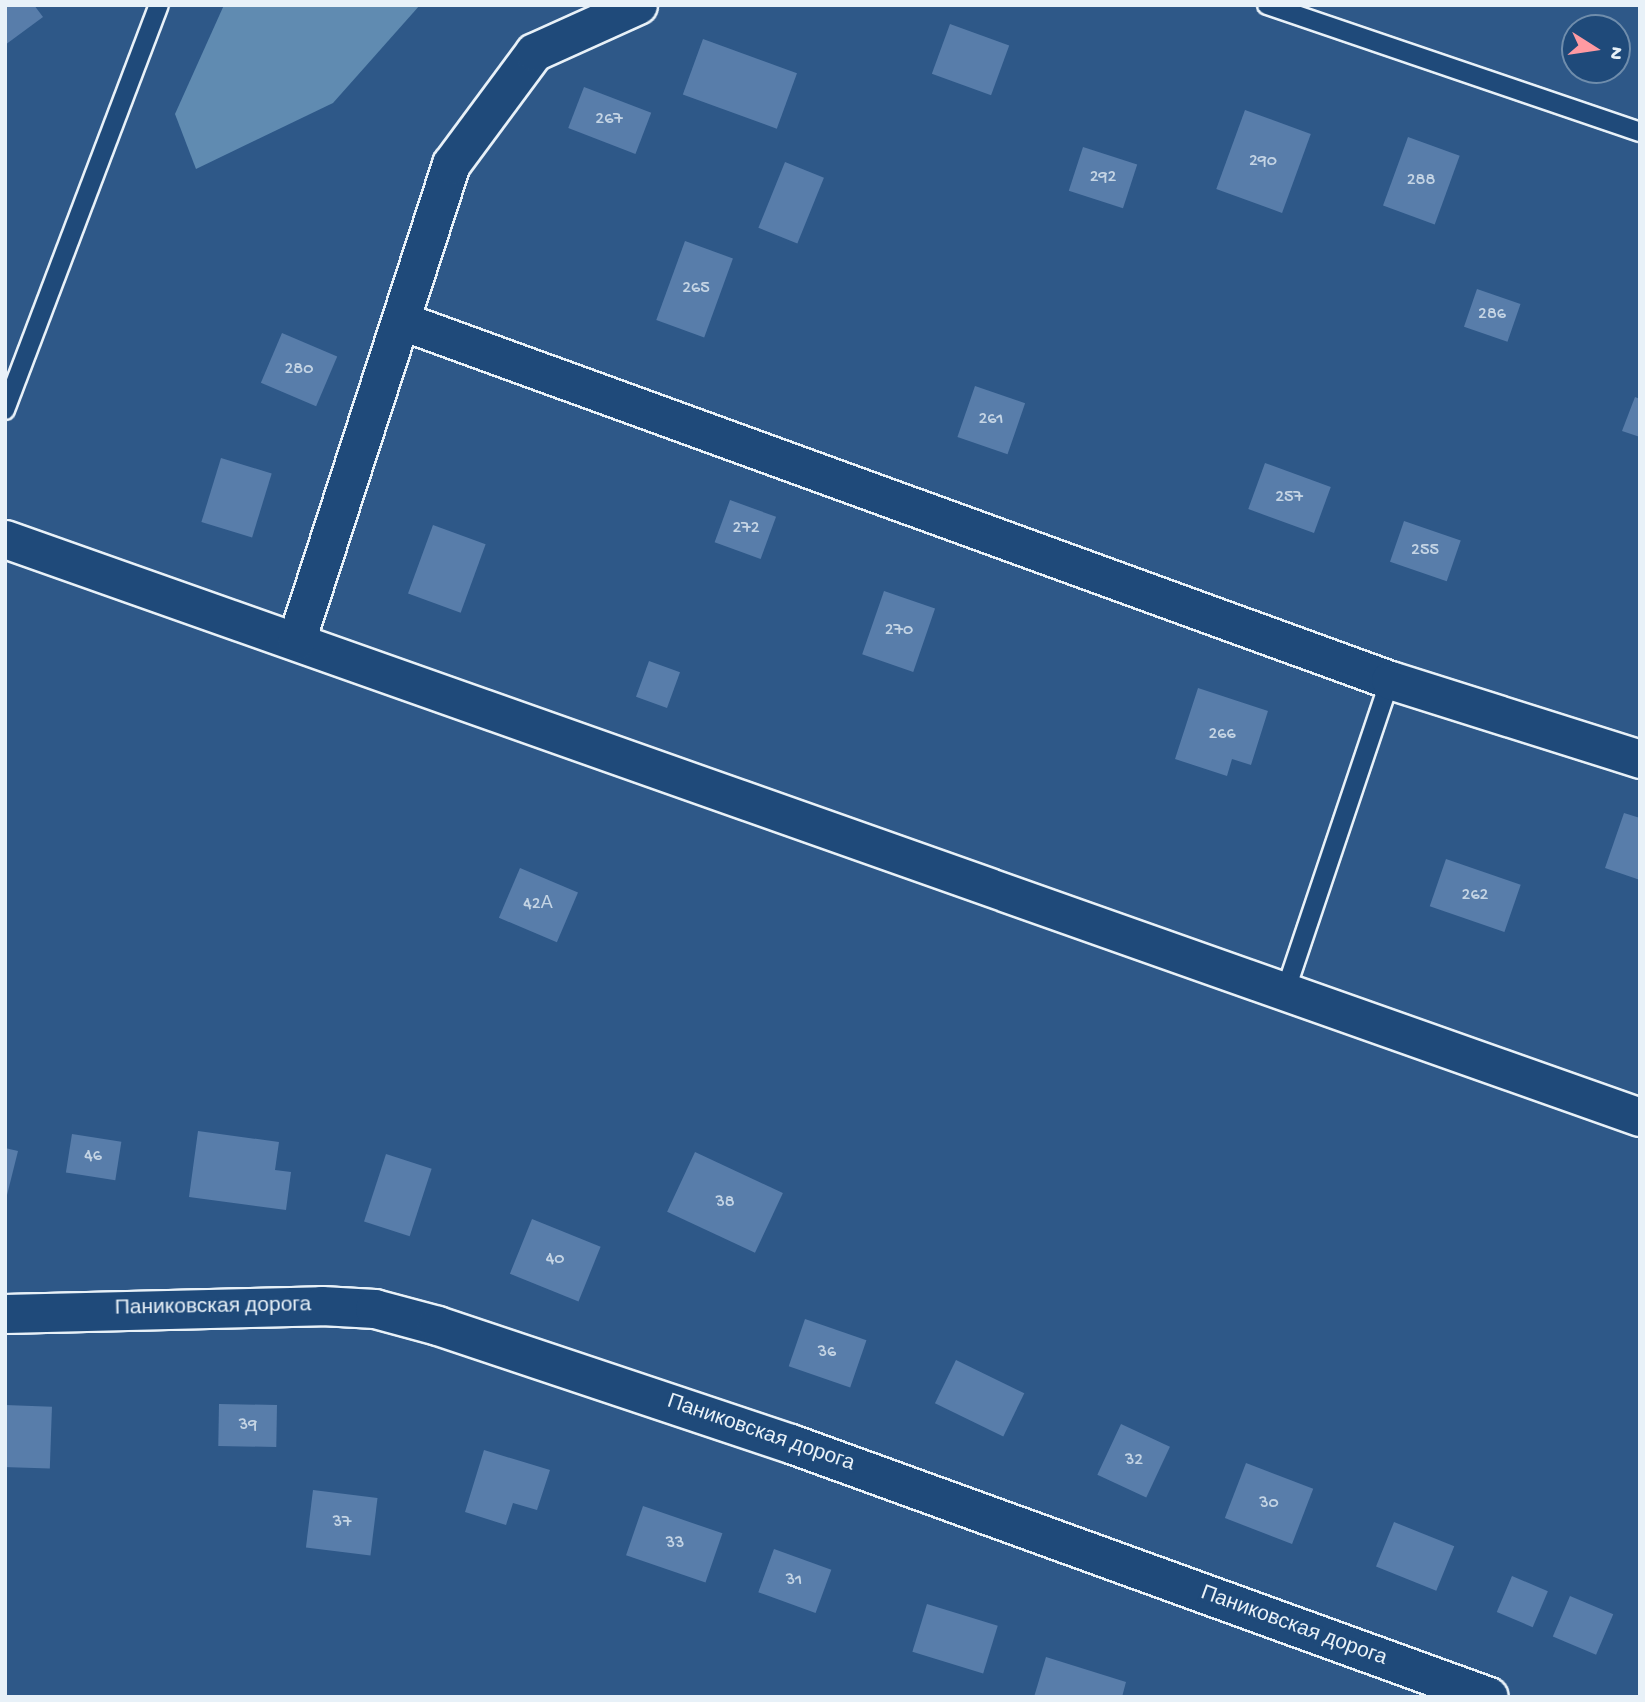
<!DOCTYPE html>
<meta charset="utf-8">
<style>
body{margin:0}
#map{position:relative;width:1645px;height:1702px;overflow:hidden;background:#2e5888;font-family:"Gochi Hand",sans-serif}
div>[style]{position:absolute}
.water>*{inset:0;background:#608bb1}
.building>*{inset:0;background:#587daa;transform-origin:0 0}
.roads{filter:drop-shadow(2px 0 #e8f1f8) drop-shadow(-2px 0 #e8f1f8) drop-shadow(0 2px #e8f1f8) drop-shadow(0 -2px #e8f1f8)}
.lane>*{height:18px;margin:-9px;padding:0 9px;transform-origin:9px;border-radius:9px;background:#1f4a7a}
.street>*{height:37px;margin:-18.5px;padding:0 18.5px;transform-origin:18.5px;border-radius:18.5px;background:#1f4a7a}
.secondary>*{height:38px;margin:-19px;padding:0 19px;transform-origin:19px;border-radius:19px;background:#1f4a7a}
span{translate:-50% -50%;white-space:nowrap;text-align:center;line-height:1.15;-webkit-text-stroke:6px #1f4a7a;paint-order:stroke}
.number-label{font-size:18px;color:#c4d4e4}
.number-label span{-webkit-text-stroke-width:0}
.street-label{font-size:21px;color:#e8f1f8}
.frame{position:absolute;inset:0;border:7px solid #e8f1f8;pointer-events:none}
.north{position:absolute;left:1561px;top:14px;width:70px;height:70px;box-sizing:border-box;background:#1f4a7a;border:2px solid #6f8dac;border-radius:50%;rotate:102deg;font-size:19px;font-weight:700;line-height:28px;text-align:center;color:#e8f1f8}
.north::after{content:'';display:block;margin:auto;width:24px;height:32px;background:#ff9aa2;clip-path:polygon(50% 0,100% 100%,50% 72%,0 100%)}
</style>
<div id="map">
<div class="water">
<div style="clip-path:polygon(224px 5px,420px 5px,333px 103px,196px 169px,175px 114px)"></div>
</div>
<div class="building">
<div style="clip-path:polygon(5px 5px,34px 5px,43px 17px,5px 45px)"></div>
<div style="left:950px;top:24px;width:63px;height:53px;rotate:20deg"></div>
<div style="left:703px;top:39px;width:100px;height:59px;rotate:20deg"></div>
<div style="left:584px;top:87px;width:72px;height:44px;rotate:21deg"></div>
<div style="left:1245px;top:110px;width:70px;height:84px;rotate:20deg"></div>
<div style="left:1408px;top:137px;width:55px;height:73px;rotate:20deg"></div>
<div style="left:1083px;top:147px;width:57px;height:46px;rotate:18deg"></div>
<div style="left:785px;top:162px;width:42px;height:71px;rotate:22deg"></div>
<div style="left:685px;top:241px;width:51px;height:84px;rotate:20deg"></div>
<div style="left:1477px;top:289px;width:46px;height:40px;rotate:19deg"></div>
<div style="left:282px;top:333px;width:60px;height:54px;rotate:23deg"></div>
<div style="left:975px;top:386px;width:53px;height:54px;rotate:19deg"></div>
<div style="clip-path:polygon(1635px 397px,1640px 399px,1640px 437px,1622px 431px)"></div>
<div style="left:221px;top:458px;width:53px;height:67px;rotate:17deg"></div>
<div style="left:1265px;top:463px;width:70px;height:49px;rotate:20deg"></div>
<div style="left:730px;top:500px;width:49px;height:45px;rotate:20deg"></div>
<div style="left:1404px;top:521px;width:60px;height:43px;rotate:19deg"></div>
<div style="left:433px;top:525px;width:56px;height:73px;rotate:20deg"></div>
<div style="left:884px;top:591px;width:54px;height:67px;rotate:19deg"></div>
<div style="left:649px;top:661px;width:33px;height:38px;rotate:20deg"></div>
<div style="clip-path:polygon(1198px 688px,1268px 711px,1251px 765px,1232px 759px,1227px 776px,1175px 759px)"></div>
<div style="clip-path:polygon(1624px 813px,1640px 818px,1640px 880px,1605px 868px)"></div>
<div style="left:1446px;top:859px;width:79px;height:50px;rotate:19deg"></div>
<div style="left:520px;top:868px;width:63px;height:54px;rotate:23deg"></div>
<div style="clip-path:polygon(198px 1131px,279px 1142px,275px 1170px,291px 1172px,286px 1210px,189px 1197px)"></div>
<div style="left:72px;top:1134px;width:50px;height:39px;rotate:9deg"></div>
<div style="clip-path:polygon(5px 1148px,18px 1151px,6px 1199px,5px 1199px)"></div>
<div style="left:695px;top:1152px;width:97px;height:66px;rotate:25deg"></div>
<div style="left:386px;top:1154px;width:48px;height:71px;rotate:18deg"></div>
<div style="left:532px;top:1219px;width:74px;height:59px;rotate:22deg"></div>
<div style="left:805px;top:1319px;width:65px;height:50px;rotate:19deg"></div>
<div style="left:956px;top:1360px;width:76px;height:48px;rotate:26deg"></div>
<div style="left:219px;top:1404px;width:58px;height:42px;rotate:1deg"></div>
<div style="left:5px;top:1405px;width:47px;height:62px;rotate:2deg"></div>
<div style="left:1121px;top:1424px;width:54px;height:56px;rotate:25deg"></div>
<div style="clip-path:polygon(484px 1450px,550px 1470px,537px 1510px,513px 1503px,506px 1525px,465px 1512px)"></div>
<div style="left:1246px;top:1463px;width:72px;height:59px;rotate:21deg"></div>
<div style="left:313px;top:1490px;width:65px;height:58px;rotate:7deg"></div>
<div style="left:643px;top:1506px;width:84px;height:52px;rotate:19deg"></div>
<div style="left:1394px;top:1522px;width:65px;height:48px;rotate:22deg"></div>
<div style="left:774px;top:1549px;width:61px;height:46px;rotate:20deg"></div>
<div style="left:1512px;top:1576px;width:39px;height:39px;rotate:23deg"></div>
<div style="left:1570px;top:1596px;width:47px;height:44px;rotate:23deg"></div>
<div style="left:927px;top:1604px;width:74px;height:50px;rotate:17deg"></div>
<div style="clip-path:polygon(1046px 1657px,1126px 1682px,1122px 1697px,1034px 1697px)"></div>
</div>
<div class="roads">
<div class="lane">
<div style="left:1267px;top:5px;width:394px;rotate:18.8deg"></div>
<div style="left:5px;top:410px;width:433px;rotate:-69.2deg"></div>
<div style="left:1285px;top:992px;width:329px;rotate:-71.4deg"></div>
</div>
<div class="street">
<div style="left:402px;top:321px;width:1051px;rotate:19.97deg"></div>
<div style="left:1390px;top:680px;width:262px;rotate:17.5deg"></div>
<div style="left:5px;top:539px;width:1734px;rotate:19.47deg"></div>
<div style="left:296px;top:641px;width:502px;rotate:-72deg"></div>
<div style="left:451px;top:164px;width:139px;rotate:-53.5deg"></div>
<div style="left:534px;top:52px;width:114px;rotate:-24.3deg"></div>
</div>
<div class="secondary">
<div style="left:5px;top:1314px;width:317px;rotate:-1.4deg"></div>
<div style="left:322px;top:1306px;width:53px;rotate:3.2deg"></div>
<div style="left:375px;top:1309px;width:65px;rotate:15.1deg"></div>
<div style="left:438px;top:1326px;width:372px;rotate:18.5deg"></div>
<div style="left:791px;top:1444px;width:742px;rotate:19.92deg"></div>
</div>
</div>
<div class="number-label">
<span style="left:609px;top:120px">267</span>
<span style="left:1263px;top:162px">290</span>
<span style="left:1103px;top:178px">292</span>
<span style="left:1421px;top:181px">288</span>
<span style="left:696px;top:289px">265</span>
<span style="left:1492px;top:315px">286</span>
<span style="left:299px;top:370px">280</span>
<span style="left:991px;top:420px">261</span>
<span style="left:1289px;top:498px">257</span>
<span style="left:746px;top:529px">272</span>
<span style="left:1425px;top:551px">255</span>
<span style="left:899px;top:631px">270</span>
<span style="left:1222px;top:735px">266</span>
<span style="left:1475px;top:896px">262</span>
<span style="left:538px;top:905px">42А</span>
<span style="left:93px;top:1157px">46</span>
<span style="left:725px;top:1203px">38</span>
<span style="left:555px;top:1260px">40</span>
<span style="left:827px;top:1353px">36</span>
<span style="left:248px;top:1426px">39</span>
<span style="left:1134px;top:1461px">32</span>
<span style="left:1269px;top:1504px">30</span>
<span style="left:342px;top:1523px">37</span>
<span style="left:675px;top:1544px">33</span>
<span style="left:794px;top:1581px">31</span>
</div>
<div class="street-label">
<span style="left:213px;top:1309px;rotate:-1deg">Паниковская дорога</span>
<span style="left:760px;top:1435px;rotate:19deg">Паниковская дорога</span>
<span style="left:1293px;top:1628px;rotate:20deg">Паниковская дорога</span>
</div>
<div class="frame"></div>
<div class="north">N</div>
</div>
